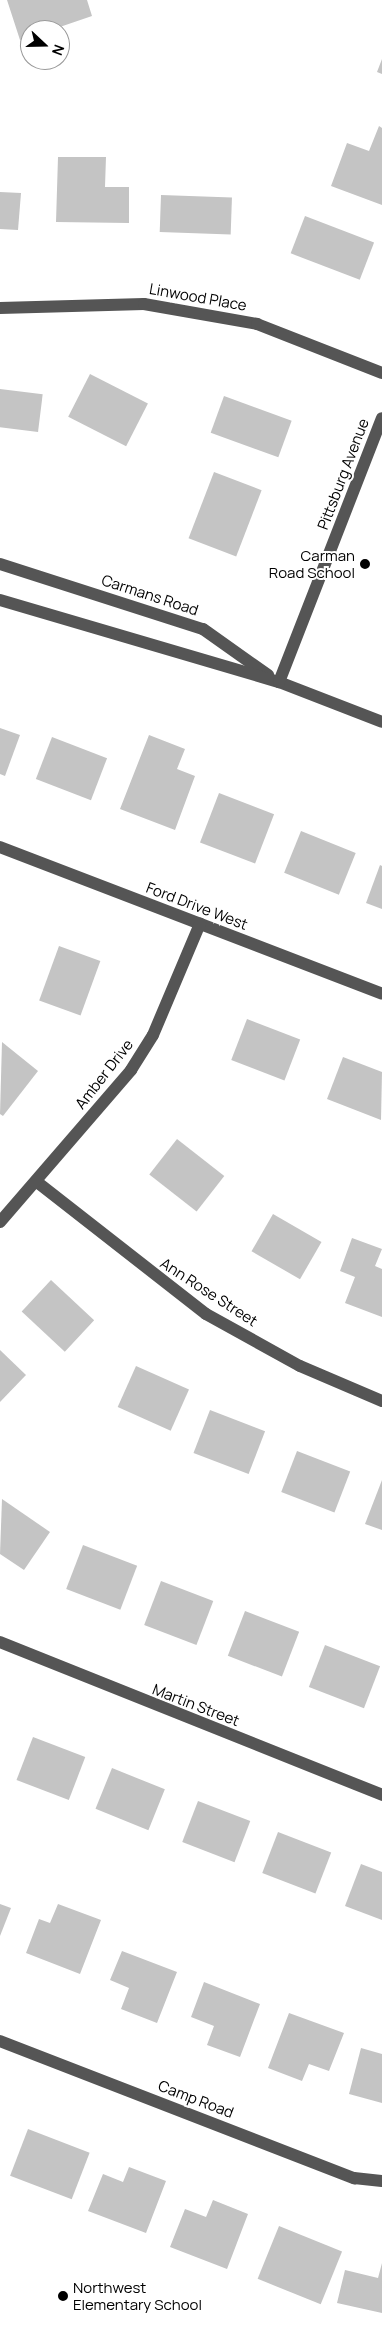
<!DOCTYPE html>
<style>
body{margin:0}
#map{position:relative;width:382px;height:2345px;overflow:hidden;background:#fff;font-family:Manrope,sans-serif}
div>[style]{position:absolute}
.building>*{inset:0;background:#c4c4c4;transform-origin:0 0}
.minor>*{height:12px;margin:-6px;padding:0 6px;transform-origin:6px;border-radius:6px;background:#555}
.dots>*{width:14px;height:14px;translate:-50% -50%;box-sizing:border-box;border:2px solid #fff;border-radius:50%}
span{translate:-50% -50%;white-space:nowrap;text-align:center;line-height:1.15;-webkit-text-stroke:4px #fff;paint-order:stroke}
.street-label{font-size:15px;color:#000}
.poi-label{font-size:15px;color:#000}
.right{translate:-100% -50%;text-align:right}
.left{translate:0 -50%;text-align:left}
.north{position:absolute;left:20px;top:20px;width:50px;height:50px;box-sizing:border-box;background:#fff;border:1px solid #999;border-radius:50%;rotate:111deg;font-size:14px;font-weight:700;line-height:20px;text-align:center;color:#000}
.north::after{content:'';display:block;margin:auto;width:18px;height:22px;background:#000;clip-path:polygon(50% 0,100% 100%,50% 72%,0 100%)}
</style>
<div id="map">
<div class="building">
<div style="clip-path:polygon(7px 0,87px 0,92px 16px,51px 30px,30px 30px,30px 37px,20px 40px)"></div>
<div style="clip-path:polygon(382px 59px,382px 74px,377px 72px)"></div>
<div style="clip-path:polygon(379px 126px,382px 128px,382px 205px,331px 186px,347px 143px,369px 151px)"></div>
<div style="clip-path:polygon(58px 157px,106px 157px,105px 187px,129px 187px,129px 223px,56px 222px)"></div>
<div style="clip-path:polygon(0 192px,21px 193px,18px 230px,0 229px)"></div>
<div style="left:161px;top:195px;width:71px;height:37px;rotate:2deg"></div>
<div style="left:305px;top:216px;width:74px;height:40px;rotate:21deg"></div>
<div style="left:90px;top:374px;width:65px;height:48px;rotate:27deg"></div>
<div style="left:0;top:389px;width:43px;height:38px;rotate:7deg"></div>
<div style="left:224px;top:396px;width:72px;height:39px;rotate:20deg"></div>
<div style="left:214px;top:472px;width:51px;height:71px;rotate:21deg"></div>
<div style="clip-path:polygon(0 728px,20px 735px,5px 776px,0 774px)"></div>
<div style="clip-path:polygon(149px 735px,185px 749px,177px 769px,195px 776px,175px 830px,120px 809px)"></div>
<div style="left:52px;top:737px;width:59px;height:45px;rotate:21deg"></div>
<div style="left:219px;top:793px;width:59px;height:53px;rotate:21deg"></div>
<div style="left:301px;top:831px;width:59px;height:45px;rotate:22deg"></div>
<div style="clip-path:polygon(380px 865px,382px 866px,382px 909px,366px 903px)"></div>
<div style="left:59px;top:946px;width:44px;height:58px;rotate:20deg"></div>
<div style="left:247px;top:1019px;width:57px;height:44px;rotate:21deg"></div>
<div style="clip-path:polygon(2px 1042px,38px 1071px,3px 1116px,0 1114px)"></div>
<div style="clip-path:polygon(343px 1057px,382px 1072px,381px 1120px,327px 1099px)"></div>
<div style="left:177px;top:1139px;width:60px;height:45px;rotate:38deg"></div>
<div style="left:273px;top:1214px;width:56px;height:43px;rotate:30deg"></div>
<div style="clip-path:polygon(352px 1238px,382px 1249px,375px 1266px,382px 1269px,382px 1317px,345px 1303px,355px 1277px,340px 1271px)"></div>
<div style="left:51px;top:1280px;width:59px;height:43px;rotate:43deg"></div>
<div style="clip-path:polygon(0 1350px,26px 1375px,0 1402px)"></div>
<div style="left:136px;top:1366px;width:58px;height:45px;rotate:24deg"></div>
<div style="left:210px;top:1410px;width:59px;height:46px;rotate:21deg"></div>
<div style="left:297px;top:1451px;width:57px;height:44px;rotate:21deg"></div>
<div style="clip-path:polygon(382px 1480px,382px 1530px,365px 1524px)"></div>
<div style="clip-path:polygon(2px 1499px,50px 1532px,24px 1570px,0 1554px)"></div>
<div style="left:83px;top:1545px;width:58px;height:47px;rotate:21deg"></div>
<div style="left:161px;top:1581px;width:56px;height:47px;rotate:21deg"></div>
<div style="left:245px;top:1611px;width:58px;height:48px;rotate:21deg"></div>
<div style="left:325px;top:1645px;width:59px;height:45px;rotate:21deg"></div>
<div style="left:33px;top:1737px;width:56px;height:46px;rotate:21deg"></div>
<div style="left:112px;top:1768px;width:57px;height:44px;rotate:22deg"></div>
<div style="left:198px;top:1801px;width:56px;height:44px;rotate:21deg"></div>
<div style="left:278px;top:1832px;width:57px;height:44px;rotate:21deg"></div>
<div style="clip-path:polygon(361px 1864px,382px 1872px,382px 1920px,345px 1906px)"></div>
<div style="clip-path:polygon(0 1904px,11px 1908px,0 1936px)"></div>
<div style="clip-path:polygon(58px 1904px,101px 1920px,80px 1974px,26px 1953px,39px 1919px,50px 1923px)"></div>
<div style="clip-path:polygon(122px 1951px,177px 1972px,157px 2023px,121px 2009px,129px 1988px,110px 1980px)"></div>
<div style="clip-path:polygon(204px 1982px,260px 2004px,240px 2057px,207px 2045px,214px 2026px,191px 2017px)"></div>
<div style="clip-path:polygon(289px 2013px,344px 2033px,329px 2071px,309px 2064px,302px 2081px,268px 2068px)"></div>
<div style="clip-path:polygon(361px 2048px,382px 2054px,382px 2103px,349px 2094px)"></div>
<div style="left:28px;top:2129px;width:66px;height:50px;rotate:21deg"></div>
<div style="clip-path:polygon(129px 2167px,166px 2181px,146px 2233px,88px 2211px,103px 2174px,123px 2182px)"></div>
<div style="clip-path:polygon(213px 2200px,248px 2214px,227px 2269px,170px 2247px,185px 2209px,206px 2217px)"></div>
<div style="left:279px;top:2226px;width:68px;height:57px;rotate:22deg"></div>
<div style="clip-path:polygon(382px 2263px,382px 2313px,337px 2303px,345px 2270px,378px 2278px)"></div>
</div>
<div class="minor">
<div style="left:0;top:308px;width:144px;rotate:-1.6deg"></div>
<div style="left:144px;top:304px;width:115px;rotate:10deg"></div>
<div style="left:257px;top:324px;width:134px;rotate:21.4deg"></div>
<div style="left:0;top:564px;width:213px;rotate:17.8deg"></div>
<div style="left:203px;top:629px;width:80px;rotate:35.3deg"></div>
<div style="left:0;top:600px;width:291px;rotate:16.4deg"></div>
<div style="left:279px;top:682px;width:110px;rotate:21.2deg"></div>
<div style="left:279px;top:682px;width:283px;rotate:-68.7deg"></div>
<div style="left:0;top:847px;width:409px;rotate:21deg"></div>
<div style="left:37px;top:1182px;width:214px;rotate:38deg"></div>
<div style="left:206px;top:1314px;width:107px;rotate:29deg"></div>
<div style="left:300px;top:1366px;width:89px;rotate:23.1deg"></div>
<div style="left:0;top:1222px;width:201px;rotate:-49.2deg"></div>
<div style="left:131px;top:1070px;width:41px;rotate:-57.8deg"></div>
<div style="left:153px;top:1035px;width:121px;rotate:-67.1deg"></div>
<div style="left:0;top:1642px;width:412px;rotate:21.8deg"></div>
<div style="left:0;top:2041px;width:380px;rotate:21.2deg"></div>
<div style="left:354px;top:2178px;width:28px;rotate:6deg"></div>
</div>
<div class="dots">
<div style="left:365px;top:564px;background:#000"></div>
<div style="left:63px;top:2296px;background:#000"></div>
</div>
<div class="street-label">
<span style="left:198px;top:297px;rotate:10deg">Linwood Place</span>
<span style="left:343px;top:474px;rotate:-69deg">Pittsburg Avenue</span>
<span style="left:150px;top:595px;rotate:18deg">Carmans Road</span>
<span style="left:197px;top:906px;rotate:21deg">Ford Drive West</span>
<span style="left:104px;top:1074px;rotate:-52deg">Amber Drive</span>
<span style="left:209px;top:1292px;rotate:33deg">Ann Rose Street</span>
<span style="left:196px;top:1705px;rotate:21deg">Martin Street</span>
<span style="left:196px;top:2099px;rotate:21deg">Camp Road</span>
</div>
<div class="poi-label">
<span class="right" style="left:355px;top:564px">Carman<br>Road School</span>
<span class="left" style="left:73px;top:2296px">Northwest<br>Elementary School</span>
</div>
<div class="north">N</div>
</div>
